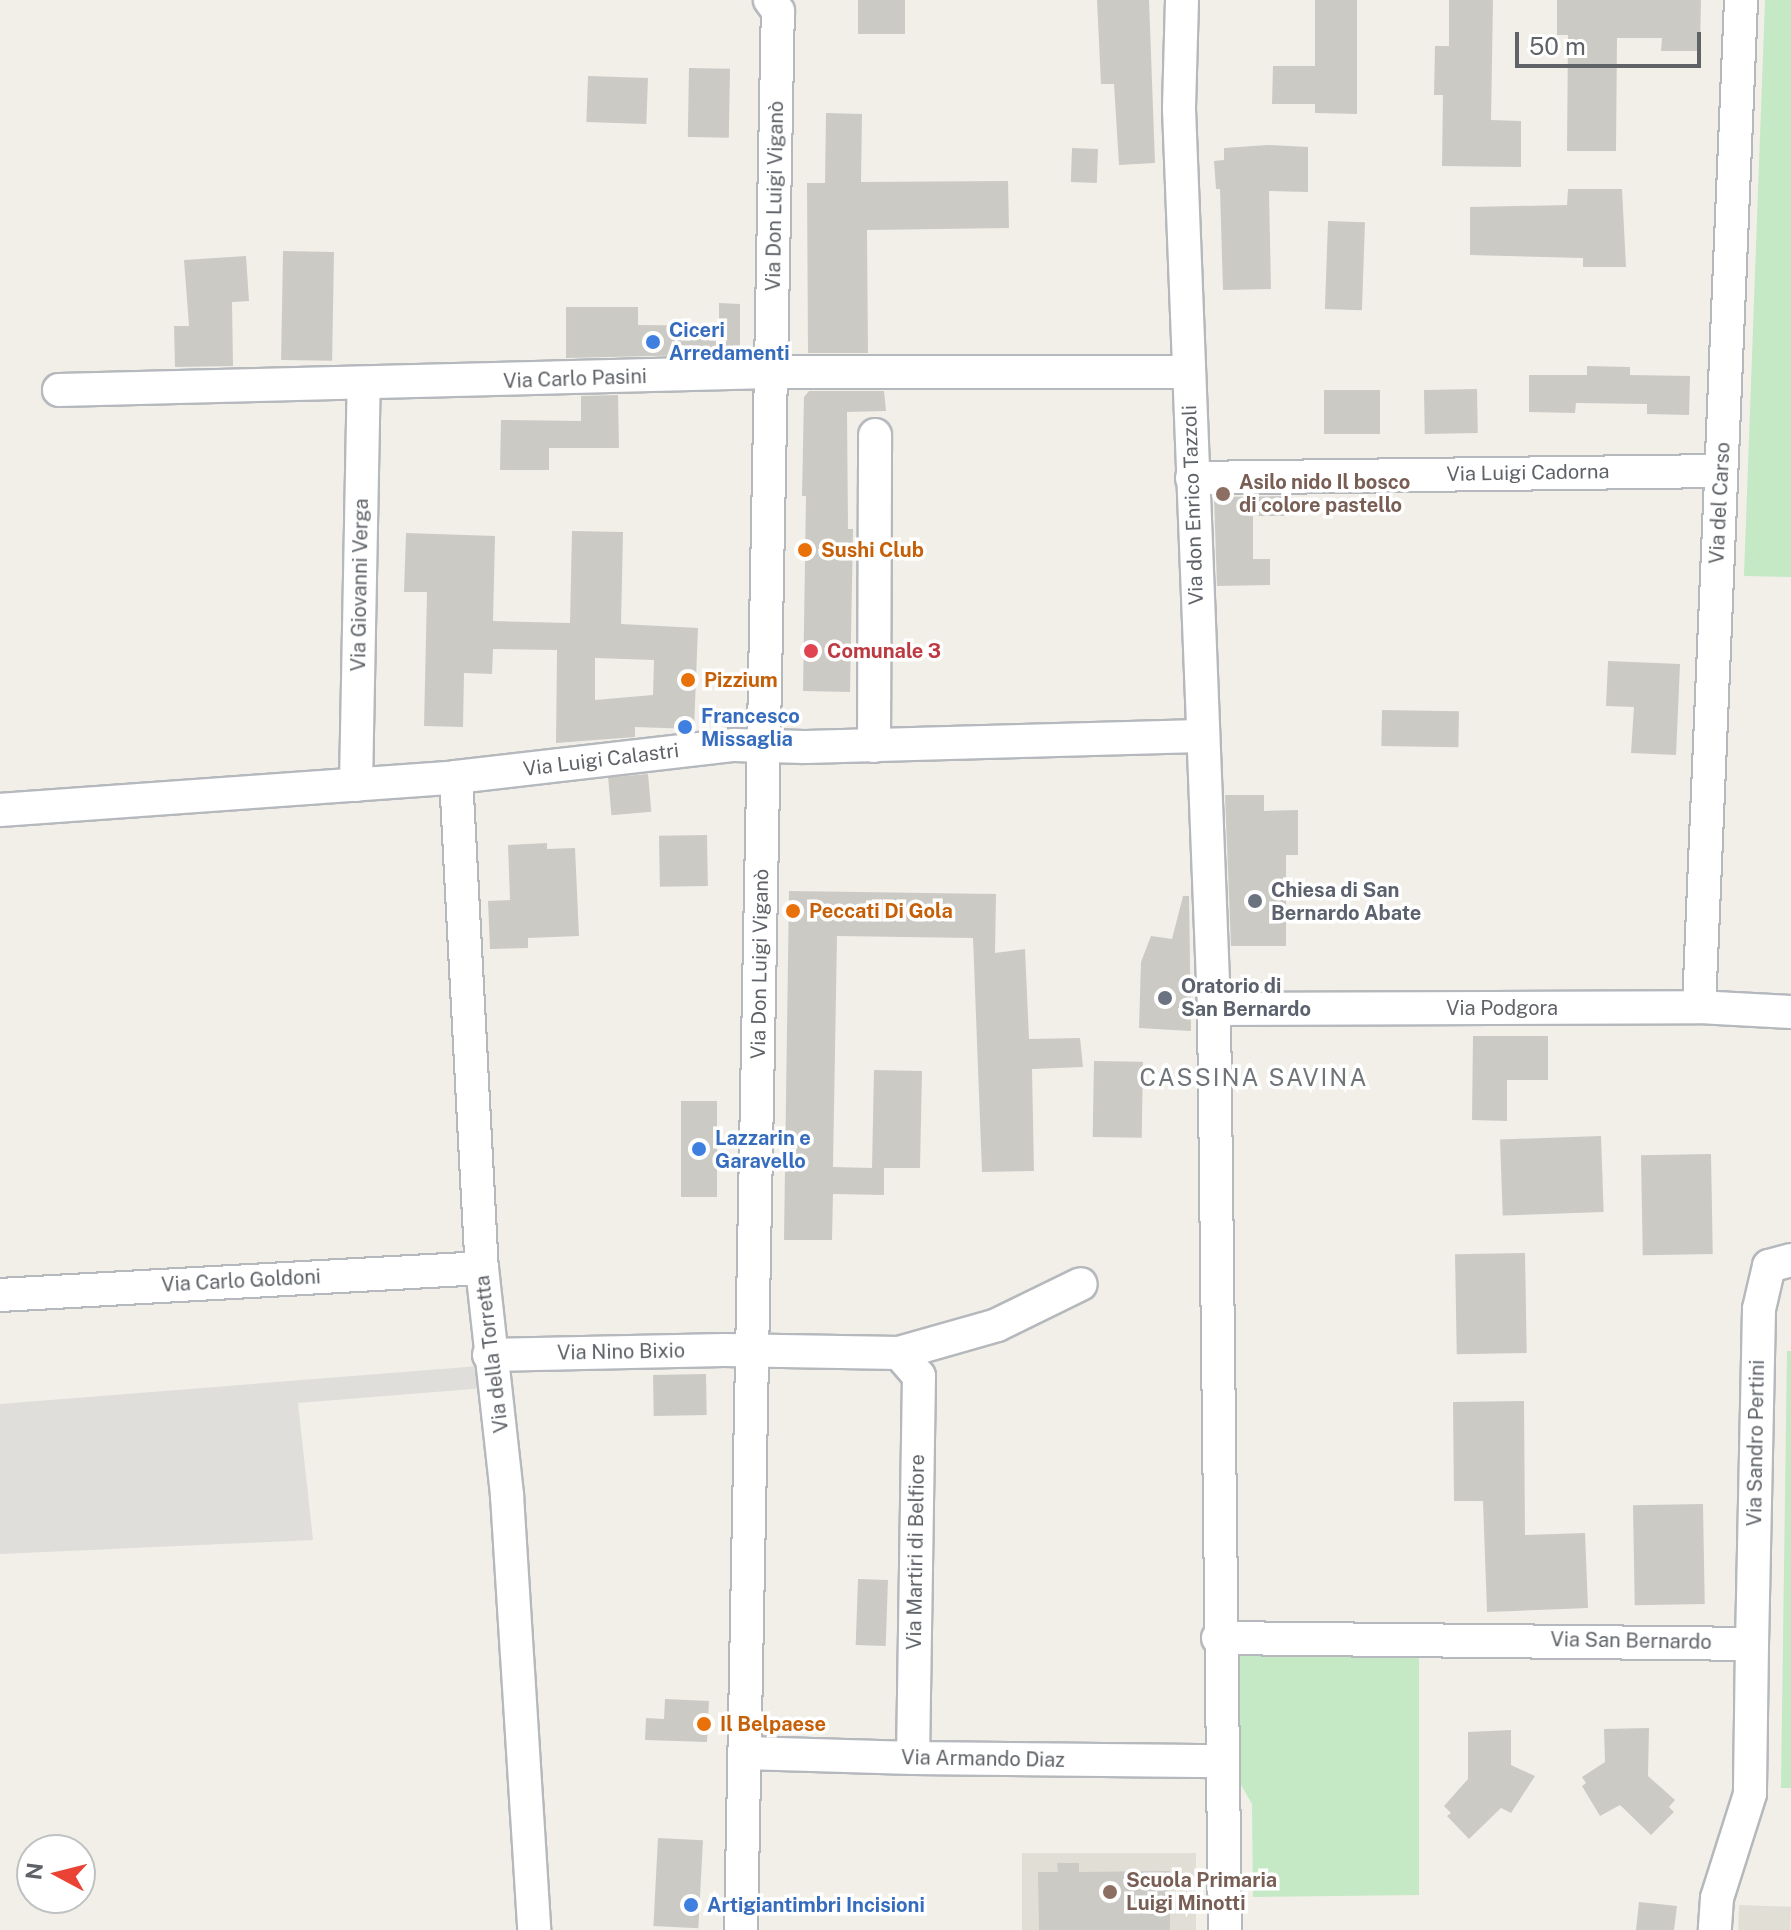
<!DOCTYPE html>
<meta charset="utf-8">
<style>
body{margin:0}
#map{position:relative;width:1791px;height:1930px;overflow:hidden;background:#f1efe8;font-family:"Public Sans",sans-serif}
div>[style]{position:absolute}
.industrial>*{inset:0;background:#e0deda}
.education>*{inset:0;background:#e1ded6;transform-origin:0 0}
.green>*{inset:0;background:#c5e8c5}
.building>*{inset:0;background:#cccac5;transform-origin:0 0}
.roads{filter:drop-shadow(2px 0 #b5b8bc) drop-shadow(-2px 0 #b5b8bc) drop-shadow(0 2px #b5b8bc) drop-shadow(0 -2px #b5b8bc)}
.minor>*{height:32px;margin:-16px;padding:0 16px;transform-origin:16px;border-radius:16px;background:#fff}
.dots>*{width:22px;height:22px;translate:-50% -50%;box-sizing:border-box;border:4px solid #fff;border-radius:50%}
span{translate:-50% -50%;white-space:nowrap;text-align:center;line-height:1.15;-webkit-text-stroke:7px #fff;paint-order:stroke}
.street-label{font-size:20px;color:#5f6368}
.shop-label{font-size:20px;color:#366cbe;font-weight:700}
.left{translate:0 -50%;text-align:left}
.education-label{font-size:20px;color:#785e54;font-weight:700}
.food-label{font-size:20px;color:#c56008;font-weight:700}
.health-label{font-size:20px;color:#be3a42;font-weight:700}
.worship-label{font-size:20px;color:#5b616d;font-weight:700}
.quarter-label{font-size:24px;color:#70757a;letter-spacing:2px}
.north{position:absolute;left:16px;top:1834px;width:80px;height:80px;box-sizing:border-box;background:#fff;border:2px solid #bfc1c3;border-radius:50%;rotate:277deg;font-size:22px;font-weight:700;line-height:32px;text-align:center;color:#5f6368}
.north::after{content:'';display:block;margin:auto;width:28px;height:36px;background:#ea4335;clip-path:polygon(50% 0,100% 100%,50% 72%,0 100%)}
.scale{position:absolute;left:1515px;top:32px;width:186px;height:36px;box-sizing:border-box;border:4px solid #5f6368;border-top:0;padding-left:10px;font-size:24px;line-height:28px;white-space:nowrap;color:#5f6368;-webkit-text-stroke:6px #fff;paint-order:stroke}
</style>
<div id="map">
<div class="industrial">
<div style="clip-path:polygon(479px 1366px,485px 1388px,298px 1403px,313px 1540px,0 1554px,0 1404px)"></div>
</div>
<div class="education">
<div style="left:1022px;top:1853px;width:174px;height:77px"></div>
<div style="left:1739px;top:1905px;width:52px;height:25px;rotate:2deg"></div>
</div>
<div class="green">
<div style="clip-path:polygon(1765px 0,1791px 0,1791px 577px,1744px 576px)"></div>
<div style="clip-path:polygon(1787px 1351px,1791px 1351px,1791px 1788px,1781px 1788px)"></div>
<div style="clip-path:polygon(1232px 1655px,1419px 1656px,1419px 1895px,1253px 1897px,1252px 1804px,1241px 1785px)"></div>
</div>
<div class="building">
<div style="left:858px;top:0;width:47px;height:34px"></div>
<div style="clip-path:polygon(1097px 0,1149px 0,1155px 163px,1119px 165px,1114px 84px,1101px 84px)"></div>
<div style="clip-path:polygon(1315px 0,1357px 0,1357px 114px,1315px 113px,1315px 104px,1272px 104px,1273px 66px,1315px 66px)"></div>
<div style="clip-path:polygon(1449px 0,1493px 0,1491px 120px,1521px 121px,1521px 167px,1442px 166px,1443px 95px,1434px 95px,1435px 46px,1449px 46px)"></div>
<div style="clip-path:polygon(1557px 0,1701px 0,1700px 51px,1661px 51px,1662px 38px,1617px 38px,1616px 151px,1567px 151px,1568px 35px,1557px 35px)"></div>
<div style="left:689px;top:68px;width:41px;height:69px;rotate:1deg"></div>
<div style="left:588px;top:76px;width:60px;height:46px;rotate:2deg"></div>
<div style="clip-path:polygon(826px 113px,862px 114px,861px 182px,1008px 181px,1009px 228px,867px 230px,868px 353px,808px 353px,807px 183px,825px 183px)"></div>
<div style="clip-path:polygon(1268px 145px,1308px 147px,1308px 192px,1269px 191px,1271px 289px,1223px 290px,1220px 189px,1216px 189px,1214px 161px,1224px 160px,1224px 148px)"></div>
<div style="left:1072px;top:148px;width:26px;height:34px;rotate:2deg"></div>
<div style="clip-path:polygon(1568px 189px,1622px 189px,1626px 267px,1583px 267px,1583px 258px,1470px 255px,1470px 207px,1567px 205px)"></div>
<div style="left:1328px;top:221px;width:37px;height:88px;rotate:2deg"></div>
<div style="left:283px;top:251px;width:51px;height:109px;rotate:1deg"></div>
<div style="clip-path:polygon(246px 256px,249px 301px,232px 302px,233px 366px,175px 367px,174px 326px,189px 326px,184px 260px)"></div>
<div style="clip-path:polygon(719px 303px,740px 304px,740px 354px,566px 358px,566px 307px,638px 307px,638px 325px,719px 326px)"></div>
<div style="clip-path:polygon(1587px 366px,1630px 367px,1630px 375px,1690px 376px,1689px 415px,1647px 414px,1647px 404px,1576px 403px,1575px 413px,1529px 412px,1529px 375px,1587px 375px)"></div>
<div style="left:1477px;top:389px;width:44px;height:53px;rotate:89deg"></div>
<div style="left:1324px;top:390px;width:56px;height:44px"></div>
<div style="clip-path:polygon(809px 391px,884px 391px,886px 411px,847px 412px,848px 529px,853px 529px,850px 692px,803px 691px,806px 496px,802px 496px,804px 397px)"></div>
<div style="clip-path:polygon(618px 395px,619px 448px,549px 448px,549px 470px,500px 470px,501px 420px,581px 421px,581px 396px)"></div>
<div style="clip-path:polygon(1284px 496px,1284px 516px,1253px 516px,1253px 559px,1270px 559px,1270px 585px,1217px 586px,1214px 497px)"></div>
<div style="clip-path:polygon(evenodd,572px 531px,623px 532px,621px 624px,698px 628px,694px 729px,635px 727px,635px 737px,556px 743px,557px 650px,493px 649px,492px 674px,464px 673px,463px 727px,424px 726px,427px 592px,404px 592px,406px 533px,495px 536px,493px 621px,570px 623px,572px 531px,595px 658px,654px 660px,653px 695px,595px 700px,595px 658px)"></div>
<div style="clip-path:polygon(1608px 661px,1680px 664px,1676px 755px,1631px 753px,1634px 707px,1606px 706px)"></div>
<div style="left:1382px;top:710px;width:77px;height:36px;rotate:1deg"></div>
<div style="left:648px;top:774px;width:38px;height:40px;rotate:85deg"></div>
<div style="clip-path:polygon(1225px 795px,1264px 795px,1264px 811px,1298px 810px,1298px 855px,1286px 855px,1286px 946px,1231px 946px)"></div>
<div style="left:707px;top:835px;width:51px;height:48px;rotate:89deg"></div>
<div style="clip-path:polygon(547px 843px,547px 849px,575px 848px,579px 936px,528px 938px,528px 948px,490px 949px,488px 901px,510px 900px,508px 845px)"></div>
<div style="clip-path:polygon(789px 891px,996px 894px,995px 953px,1025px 949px,1029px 1039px,1080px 1038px,1083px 1067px,1032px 1069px,1034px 1171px,982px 1172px,973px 938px,837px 936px,833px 1167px,872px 1168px,874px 1070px,922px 1071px,920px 1168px,884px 1168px,884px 1195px,833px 1194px,832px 1240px,784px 1240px)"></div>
<div style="clip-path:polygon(1183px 896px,1189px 896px,1191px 1031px,1139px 1028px,1141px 962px,1151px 936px,1172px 939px)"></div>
<div style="clip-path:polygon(1473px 1036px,1548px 1036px,1548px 1080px,1507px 1080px,1507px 1121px,1472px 1120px)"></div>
<div style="left:1094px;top:1061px;width:49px;height:76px;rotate:1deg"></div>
<div style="left:681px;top:1101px;width:36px;height:96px"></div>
<div style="left:1601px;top:1136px;width:76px;height:101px;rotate:88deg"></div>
<div style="left:1711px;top:1154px;width:100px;height:70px;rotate:89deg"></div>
<div style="left:1525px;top:1253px;width:100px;height:70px;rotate:89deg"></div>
<div style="left:706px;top:1374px;width:41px;height:53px;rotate:89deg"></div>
<div style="clip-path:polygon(1524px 1401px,1525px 1535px,1585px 1533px,1588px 1608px,1487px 1612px,1483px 1501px,1454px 1501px,1453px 1402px)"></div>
<div style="left:1703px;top:1504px;width:100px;height:70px;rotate:89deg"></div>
<div style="left:858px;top:1579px;width:30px;height:66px;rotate:2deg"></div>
<div style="clip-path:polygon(665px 1699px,709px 1701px,707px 1742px,645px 1740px,646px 1718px,664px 1719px)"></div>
<div style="clip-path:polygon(1649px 1728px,1648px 1776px,1675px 1800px,1669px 1807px,1674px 1812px,1651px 1835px,1620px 1805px,1600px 1816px,1582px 1786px,1586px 1783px,1582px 1777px,1605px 1762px,1604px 1729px)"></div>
<div style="clip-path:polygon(1511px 1730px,1511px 1765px,1535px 1776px,1511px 1813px,1501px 1808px,1469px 1839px,1447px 1816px,1451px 1813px,1444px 1806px,1468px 1779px,1468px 1732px)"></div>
<div style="left:658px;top:1838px;width:45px;height:88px;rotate:3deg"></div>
<div style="clip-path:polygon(1057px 1863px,1079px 1863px,1079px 1872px,1170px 1871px,1170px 1930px,1039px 1930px,1038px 1872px,1058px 1872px)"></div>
<div style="clip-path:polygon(1639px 1902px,1677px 1906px,1674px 1930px,1636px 1930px)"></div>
</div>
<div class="roads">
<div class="minor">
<div style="left:1182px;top:0;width:109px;rotate:91.6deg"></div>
<div style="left:1179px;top:109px;width:901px;rotate:87.77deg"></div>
<div style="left:1214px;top:1009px;width:921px;rotate:89.32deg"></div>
<div style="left:59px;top:390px;width:712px;rotate:-1.45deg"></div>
<div style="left:771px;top:372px;width:416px"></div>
<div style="left:1192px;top:478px;width:528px;rotate:-0.76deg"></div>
<div style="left:874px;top:746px;width:311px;rotate:-89.8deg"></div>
<div style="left:456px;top:777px;width:492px;rotate:87deg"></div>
<div style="left:482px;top:1268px;width:229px;rotate:83.7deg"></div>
<div style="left:507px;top:1496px;width:435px;rotate:86.4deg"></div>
<div style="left:356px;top:785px;width:400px;rotate:-88.9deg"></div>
<div style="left:0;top:810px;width:457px;rotate:-4.1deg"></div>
<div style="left:456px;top:777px;width:280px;rotate:-6.6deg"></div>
<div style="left:734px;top:745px;width:70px;rotate:1.6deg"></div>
<div style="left:804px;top:747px;width:398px;rotate:-1.6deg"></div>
<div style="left:1699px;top:1007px;width:1008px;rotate:-87.61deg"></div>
<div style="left:1214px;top:1009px;width:485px;rotate:-0.2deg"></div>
<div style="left:1699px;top:1007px;width:92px;rotate:3.1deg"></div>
<div style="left:0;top:1295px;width:483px;rotate:-3.2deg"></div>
<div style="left:899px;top:1353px;width:30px;rotate:49deg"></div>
<div style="left:919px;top:1376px;width:382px;rotate:90.9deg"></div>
<div style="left:489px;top:1355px;width:235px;rotate:-1.2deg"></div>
<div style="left:724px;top:1350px;width:175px;rotate:1deg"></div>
<div style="left:899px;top:1353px;width:102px;rotate:-15.9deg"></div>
<div style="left:997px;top:1325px;width:93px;rotate:-26deg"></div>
<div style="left:1218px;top:1638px;width:534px;rotate:0.64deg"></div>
<div style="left:1752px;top:1644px;width:150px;rotate:90.8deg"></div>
<div style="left:1750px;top:1794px;width:109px;rotate:107.6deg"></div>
<div style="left:1717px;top:1898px;width:32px;rotate:94deg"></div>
<div style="left:1752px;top:1644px;width:335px;rotate:-88.8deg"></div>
<div style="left:1759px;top:1309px;width:44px;rotate:-76.9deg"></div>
<div style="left:1769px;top:1266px;width:23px;rotate:-15deg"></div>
<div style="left:745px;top:1753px;width:168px;rotate:1.7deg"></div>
<div style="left:913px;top:1758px;width:309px;rotate:0.6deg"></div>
<div style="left:741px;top:1930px;width:1919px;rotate:-88.9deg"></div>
<div style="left:778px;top:11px;width:14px;rotate:-126deg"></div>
</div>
</div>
<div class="dots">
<div style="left:653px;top:342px;background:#3f7fe0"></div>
<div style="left:1223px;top:494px;background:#8d6e63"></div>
<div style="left:805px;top:550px;background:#e8710a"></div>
<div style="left:811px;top:651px;background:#e0444e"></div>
<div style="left:688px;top:680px;background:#e8710a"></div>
<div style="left:685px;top:727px;background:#3f7fe0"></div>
<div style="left:1255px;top:901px;background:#6b7280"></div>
<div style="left:793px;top:911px;background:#e8710a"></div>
<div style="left:1165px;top:998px;background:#6b7280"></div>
<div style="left:699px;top:1149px;background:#3f7fe0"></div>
<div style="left:704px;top:1724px;background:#e8710a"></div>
<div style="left:1110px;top:1892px;background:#8d6e63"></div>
<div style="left:691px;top:1905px;background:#3f7fe0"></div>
</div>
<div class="street-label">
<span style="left:775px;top:196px;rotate:-89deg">Via Don Luigi Viganò</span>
<span style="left:575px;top:379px;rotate:-2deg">Via Carlo Pasini</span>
<span style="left:1528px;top:473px;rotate:-1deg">Via Luigi Cadorna</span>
<span style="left:1720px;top:503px;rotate:-87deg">Via del Carso</span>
<span style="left:1193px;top:505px;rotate:-92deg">Via don Enrico Tazzoli</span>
<span style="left:360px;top:585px;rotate:-89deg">Via Giovanni Verga</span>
<span style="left:601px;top:760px;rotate:-7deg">Via Luigi Calastri</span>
<span style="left:760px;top:964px;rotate:-89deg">Via Don Luigi Viganò</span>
<span style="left:1502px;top:1008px">Via Podgora</span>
<span style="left:241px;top:1281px;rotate:-3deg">Via Carlo Goldoni</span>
<span style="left:621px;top:1352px;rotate:-1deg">Via Nino Bixio</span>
<span style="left:492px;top:1354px;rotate:-97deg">Via della Torretta</span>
<span style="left:1756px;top:1443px;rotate:-89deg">Via Sandro Pertini</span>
<span style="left:916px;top:1552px;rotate:-89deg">Via Martiri di Belfiore</span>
<span style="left:1631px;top:1641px;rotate:1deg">Via San Bernardo</span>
<span style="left:983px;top:1759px;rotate:1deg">Via Armando Diaz</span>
</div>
<div class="shop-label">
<span class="left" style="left:669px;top:342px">Ciceri<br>Arredamenti</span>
<span class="left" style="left:701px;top:728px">Francesco<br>Missaglia</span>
<span class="left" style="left:715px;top:1150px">Lazzarin e<br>Garavello</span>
<span class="left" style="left:707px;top:1905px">Artigiantimbri Incisioni</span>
</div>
<div class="education-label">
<span class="left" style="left:1239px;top:494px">Asilo nido Il bosco<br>di colore pastello</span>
<span class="left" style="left:1126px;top:1892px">Scuola Primaria<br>Luigi Minotti</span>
</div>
<div class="food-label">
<span class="left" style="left:821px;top:550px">Sushi Club</span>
<span class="left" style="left:704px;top:680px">Pizzium</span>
<span class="left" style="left:809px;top:911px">Peccati Di Gola</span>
<span class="left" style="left:720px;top:1724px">Il Belpaese</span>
</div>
<div class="health-label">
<span class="left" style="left:827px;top:651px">Comunale 3</span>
</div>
<div class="worship-label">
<span class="left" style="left:1271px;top:902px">Chiesa di San<br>Bernardo Abate</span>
<span class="left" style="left:1181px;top:998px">Oratorio di<br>San Bernardo</span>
</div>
<div class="quarter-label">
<span style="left:1254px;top:1078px">CASSINA SAVINA</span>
</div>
<div class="north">N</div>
<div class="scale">50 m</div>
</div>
